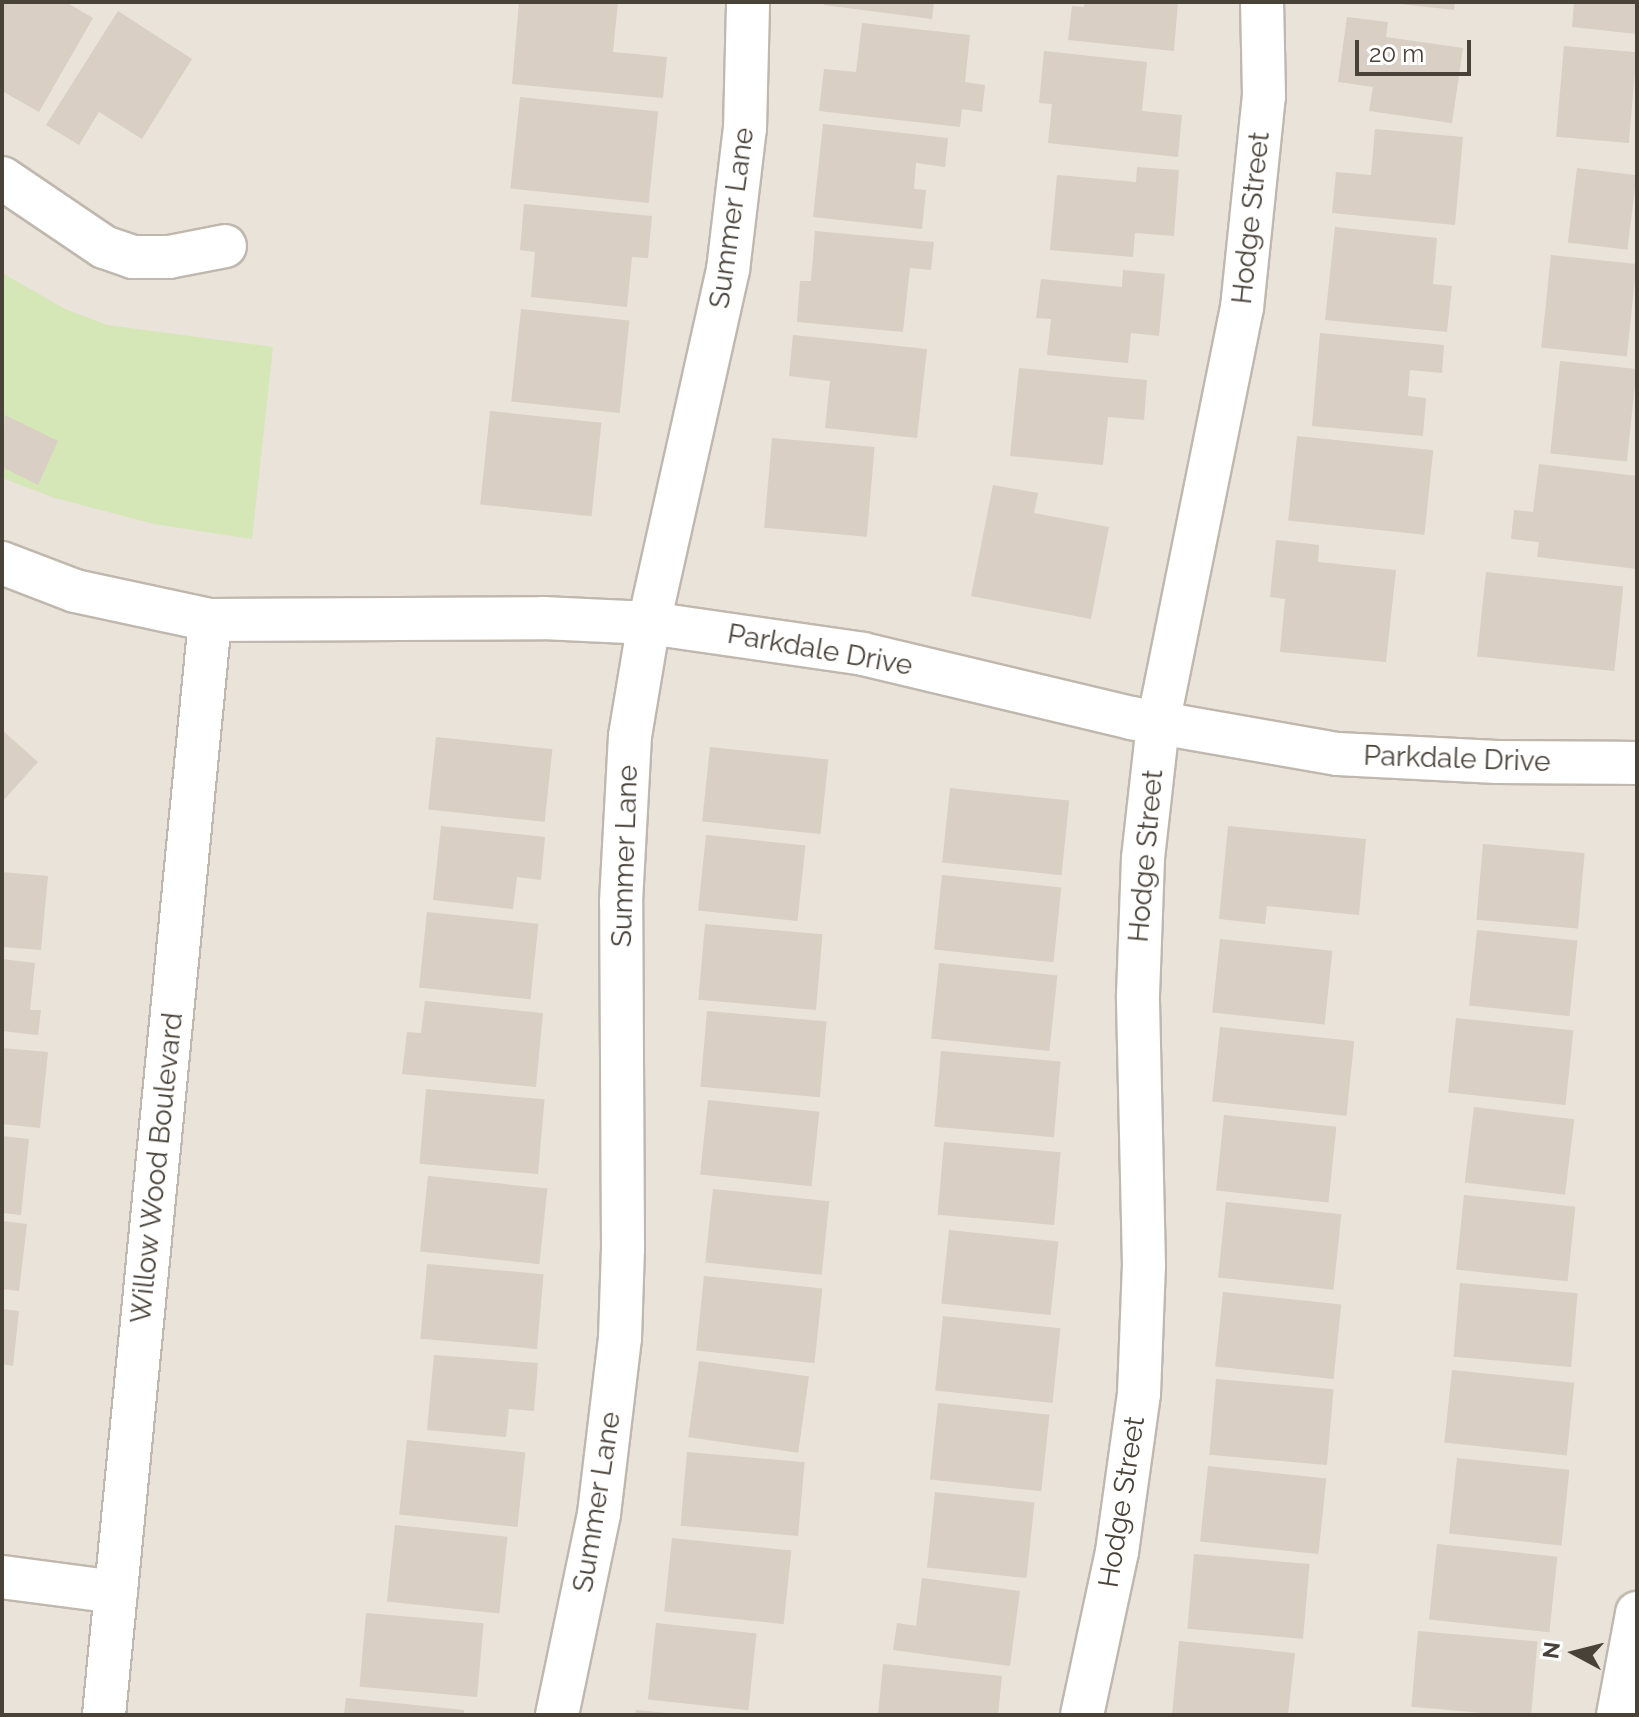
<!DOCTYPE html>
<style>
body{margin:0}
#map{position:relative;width:1639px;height:1717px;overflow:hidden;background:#f5f1eb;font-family:Raleway,sans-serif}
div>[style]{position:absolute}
.residential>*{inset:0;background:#e9e3d9;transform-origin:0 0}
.green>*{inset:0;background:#d5e7b6}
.building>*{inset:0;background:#d9cfc4;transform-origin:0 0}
.roads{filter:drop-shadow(2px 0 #c0b8ae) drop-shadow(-2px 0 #c0b8ae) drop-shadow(0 2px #c0b8ae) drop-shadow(0 -2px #c0b8ae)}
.minor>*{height:42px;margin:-21px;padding:0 21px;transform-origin:21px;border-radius:21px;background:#fff}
span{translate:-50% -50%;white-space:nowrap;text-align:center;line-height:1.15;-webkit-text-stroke:7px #fff;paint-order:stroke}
.street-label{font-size:28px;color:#494239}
.frame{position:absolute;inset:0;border:4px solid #494239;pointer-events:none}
.north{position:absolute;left:1535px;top:1613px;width:80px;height:80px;-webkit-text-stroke:6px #fff;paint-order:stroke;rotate:277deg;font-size:22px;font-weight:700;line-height:32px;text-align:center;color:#494239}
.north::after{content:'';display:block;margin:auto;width:28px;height:36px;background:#494239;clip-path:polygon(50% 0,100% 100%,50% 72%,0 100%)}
.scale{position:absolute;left:1355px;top:40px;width:116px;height:36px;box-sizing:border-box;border:4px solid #494239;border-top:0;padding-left:10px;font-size:24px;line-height:28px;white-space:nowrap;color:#494239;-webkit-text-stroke:6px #fff;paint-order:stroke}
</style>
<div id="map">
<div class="residential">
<div style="left:2px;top:2px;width:1635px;height:1713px"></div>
</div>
<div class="green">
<div style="clip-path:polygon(2px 273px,65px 309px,107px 325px,273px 347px,252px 539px,154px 524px,55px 498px,2px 478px)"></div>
</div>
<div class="building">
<div style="clip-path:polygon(2px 2px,66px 2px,93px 18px,39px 112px,2px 91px)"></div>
<div style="clip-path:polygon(519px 2px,618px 2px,613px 52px,667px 57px,663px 98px,512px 84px)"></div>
<div style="clip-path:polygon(824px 2px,934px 2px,932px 19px,824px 5px)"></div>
<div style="clip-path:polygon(1085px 2px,1178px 2px,1174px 51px,1068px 40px,1072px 6px,1084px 7px)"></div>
<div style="clip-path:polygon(1383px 2px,1455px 2px,1454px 10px)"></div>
<div style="clip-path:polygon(1574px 2px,1637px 2px,1637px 34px,1572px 27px)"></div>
<div style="clip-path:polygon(118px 11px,192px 59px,142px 139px,99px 112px,79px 145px,46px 125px)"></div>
<div style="clip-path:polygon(1347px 17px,1388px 22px,1386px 37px,1463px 48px,1452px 123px,1369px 111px,1373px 87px,1338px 82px)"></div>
<div style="clip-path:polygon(862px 23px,970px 35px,965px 82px,985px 85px,982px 112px,962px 109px,960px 127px,819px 111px,824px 69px,856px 72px)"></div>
<div style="left:1564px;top:46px;width:73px;height:91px;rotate:5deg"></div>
<div style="clip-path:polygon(1044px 51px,1147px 62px,1142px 111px,1182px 115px,1178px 157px,1048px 143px,1052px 104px,1039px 103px)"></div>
<div style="left:520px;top:97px;width:139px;height:92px;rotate:6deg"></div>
<div style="clip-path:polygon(823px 124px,948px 138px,945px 167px,916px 163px,914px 189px,926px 190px,922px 229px,813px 217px)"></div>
<div style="clip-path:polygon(1375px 129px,1463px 137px,1455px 225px,1332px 213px,1336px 172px,1371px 175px)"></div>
<div style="clip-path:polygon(1137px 167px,1179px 170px,1174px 236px,1135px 233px,1133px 257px,1050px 250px,1057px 175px,1136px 182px)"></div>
<div style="left:1577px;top:168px;width:60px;height:75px;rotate:7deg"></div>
<div style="clip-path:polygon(524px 204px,652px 216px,648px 258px,632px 257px,627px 307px,531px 297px,535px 252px,520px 250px)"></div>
<div style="clip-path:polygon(1335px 227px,1437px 238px,1433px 284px,1452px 286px,1447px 332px,1325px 320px)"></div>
<div style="clip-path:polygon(815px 231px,934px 242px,931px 270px,910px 268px,903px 332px,797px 322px,800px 281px,811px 281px)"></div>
<div style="left:1551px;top:255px;width:86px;height:93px;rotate:6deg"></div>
<div style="clip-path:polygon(1123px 270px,1165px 274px,1159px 336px,1131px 333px,1128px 363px,1047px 355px,1051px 319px,1036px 318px,1041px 279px,1122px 287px)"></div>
<div style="left:521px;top:309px;width:109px;height:93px;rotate:6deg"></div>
<div style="clip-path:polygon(1320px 333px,1444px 345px,1442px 373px,1410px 370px,1408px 396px,1426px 398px,1423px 436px,1312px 426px)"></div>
<div style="clip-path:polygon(793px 335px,927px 349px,917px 438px,825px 428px,830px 381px,789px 376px)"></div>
<div style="left:1560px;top:361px;width:77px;height:93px;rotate:6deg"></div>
<div style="clip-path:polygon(1019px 368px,1147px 380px,1144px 420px,1108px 417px,1103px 465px,1010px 456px)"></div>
<div style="left:490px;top:411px;width:112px;height:94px;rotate:6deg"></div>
<div style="clip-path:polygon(5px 415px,58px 441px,38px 485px,2px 467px)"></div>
<div style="left:1297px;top:436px;width:137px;height:85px;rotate:6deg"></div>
<div style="left:772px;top:438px;width:103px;height:90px;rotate:5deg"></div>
<div style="clip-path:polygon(1539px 464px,1637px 476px,1637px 569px,1537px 557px,1539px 542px,1511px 539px,1514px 510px,1533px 512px)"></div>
<div style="clip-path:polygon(993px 485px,1038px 493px,1034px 513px,1109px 527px,1091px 619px,971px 596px)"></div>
<div style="clip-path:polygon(1276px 540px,1319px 545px,1318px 562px,1396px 570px,1386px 662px,1280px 652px,1285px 599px,1270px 597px)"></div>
<div style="left:1486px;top:572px;width:138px;height:85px;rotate:6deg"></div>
<div style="clip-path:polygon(2px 730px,38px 762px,2px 802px)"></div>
<div style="left:436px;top:737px;width:117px;height:73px;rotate:6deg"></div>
<div style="left:710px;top:747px;width:119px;height:75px;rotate:6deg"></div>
<div style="left:950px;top:788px;width:120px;height:75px;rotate:6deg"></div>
<div style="clip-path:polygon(441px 826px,545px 837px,541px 880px,517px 877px,513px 909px,433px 900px)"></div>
<div style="clip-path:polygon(1228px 826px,1366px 839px,1359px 915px,1267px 906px,1265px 924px,1219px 919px)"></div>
<div style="left:706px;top:835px;width:100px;height:76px;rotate:6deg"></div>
<div style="left:1483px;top:844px;width:102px;height:76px;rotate:5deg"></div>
<div style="clip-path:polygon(2px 872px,48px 876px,41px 950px,2px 947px)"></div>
<div style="left:942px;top:875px;width:120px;height:75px;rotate:6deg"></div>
<div style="left:427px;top:912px;width:112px;height:76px;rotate:6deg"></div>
<div style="left:705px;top:924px;width:118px;height:76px;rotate:5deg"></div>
<div style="left:1477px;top:930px;width:101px;height:76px;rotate:6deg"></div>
<div style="left:1220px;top:939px;width:113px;height:74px;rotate:6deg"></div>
<div style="clip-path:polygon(2px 959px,35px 963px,30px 1010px,41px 1010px,38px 1035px,2px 1031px)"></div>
<div style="left:939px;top:963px;width:119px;height:76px;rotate:6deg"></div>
<div style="clip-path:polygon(425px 1001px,543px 1013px,536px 1087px,402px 1074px,407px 1032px,421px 1033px)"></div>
<div style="left:707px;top:1011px;width:120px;height:76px;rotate:5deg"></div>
<div style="left:1456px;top:1018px;width:118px;height:75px;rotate:6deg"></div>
<div style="left:1220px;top:1027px;width:135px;height:75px;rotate:6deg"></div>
<div style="clip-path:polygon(2px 1048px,48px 1052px,40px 1128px,2px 1124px)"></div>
<div style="left:941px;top:1051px;width:120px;height:76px;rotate:5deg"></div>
<div style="left:426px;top:1089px;width:119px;height:75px;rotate:5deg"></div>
<div style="left:708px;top:1100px;width:112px;height:75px;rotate:6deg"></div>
<div style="left:1474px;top:1107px;width:101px;height:76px;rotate:7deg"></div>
<div style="left:1224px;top:1115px;width:113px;height:76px;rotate:6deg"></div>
<div style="clip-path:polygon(2px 1136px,29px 1139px,21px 1215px,2px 1213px)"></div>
<div style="left:944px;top:1142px;width:117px;height:73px;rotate:5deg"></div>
<div style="left:428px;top:1176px;width:120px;height:76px;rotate:6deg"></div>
<div style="left:713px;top:1189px;width:117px;height:74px;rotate:6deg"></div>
<div style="left:1464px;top:1195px;width:112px;height:75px;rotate:6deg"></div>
<div style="left:1226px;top:1202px;width:116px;height:76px;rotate:6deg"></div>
<div style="clip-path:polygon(2px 1221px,27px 1224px,19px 1291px,2px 1289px)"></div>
<div style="left:949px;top:1230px;width:110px;height:74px;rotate:6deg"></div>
<div style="left:427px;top:1264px;width:117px;height:75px;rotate:5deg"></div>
<div style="left:704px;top:1276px;width:119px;height:75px;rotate:6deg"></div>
<div style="left:1460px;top:1283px;width:118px;height:74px;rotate:5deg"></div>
<div style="left:1223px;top:1292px;width:119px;height:75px;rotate:6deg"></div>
<div style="clip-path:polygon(2px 1309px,19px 1311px,13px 1366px,2px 1364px)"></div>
<div style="left:943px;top:1316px;width:118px;height:75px;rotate:6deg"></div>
<div style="clip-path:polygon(434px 1355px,538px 1363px,534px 1411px,509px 1409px,506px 1437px,427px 1430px)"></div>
<div style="left:699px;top:1361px;width:111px;height:77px;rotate:8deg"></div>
<div style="left:1452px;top:1370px;width:123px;height:73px;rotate:6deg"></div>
<div style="left:1216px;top:1379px;width:118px;height:76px;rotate:5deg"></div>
<div style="left:938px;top:1403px;width:112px;height:77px;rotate:6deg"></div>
<div style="left:407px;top:1440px;width:119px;height:75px;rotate:6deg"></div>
<div style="left:687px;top:1452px;width:118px;height:74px;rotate:5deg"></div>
<div style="left:1457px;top:1458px;width:113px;height:76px;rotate:6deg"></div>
<div style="left:1208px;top:1466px;width:119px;height:76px;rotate:6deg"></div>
<div style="left:935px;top:1492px;width:100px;height:76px;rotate:6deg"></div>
<div style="left:395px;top:1525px;width:113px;height:77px;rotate:6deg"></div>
<div style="left:672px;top:1538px;width:120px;height:74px;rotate:6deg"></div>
<div style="left:1437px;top:1544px;width:121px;height:76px;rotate:6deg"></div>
<div style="left:1194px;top:1554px;width:116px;height:75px;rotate:5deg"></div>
<div style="clip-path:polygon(922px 1578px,1020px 1591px,1010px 1666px,893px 1650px,897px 1623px,916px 1626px)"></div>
<div style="left:366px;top:1613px;width:118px;height:74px;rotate:5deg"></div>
<div style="left:656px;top:1623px;width:101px;height:77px;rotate:6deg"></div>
<div style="left:1418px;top:1631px;width:120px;height:76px;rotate:5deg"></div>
<div style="clip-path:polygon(1179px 1641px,1295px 1653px,1288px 1715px,1172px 1715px)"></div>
<div style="clip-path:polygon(883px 1664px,1002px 1676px,998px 1715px,878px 1715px)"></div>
<div style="clip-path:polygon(346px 1698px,464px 1710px,464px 1715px,344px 1715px)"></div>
<div style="clip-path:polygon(636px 1710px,667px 1713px,666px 1715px,635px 1715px)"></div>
</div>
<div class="roads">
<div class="minor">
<div style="left:2px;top:178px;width:123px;rotate:34.1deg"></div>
<div style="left:104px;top:247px;width:31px;rotate:19deg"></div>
<div style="left:133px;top:257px;width:36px"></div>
<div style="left:169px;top:257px;width:57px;rotate:-11.1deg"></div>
<div style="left:2px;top:563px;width:78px;rotate:21deg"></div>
<div style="left:75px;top:591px;width:138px;rotate:12.1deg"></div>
<div style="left:210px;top:620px;width:333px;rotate:-0.3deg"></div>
<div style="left:543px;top:618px;width:106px;rotate:2.7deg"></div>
<div style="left:649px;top:623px;width:216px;rotate:8.2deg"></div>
<div style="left:863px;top:654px;width:276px;rotate:13.4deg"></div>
<div style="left:1131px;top:718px;width:210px;rotate:9.9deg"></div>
<div style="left:1338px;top:754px;width:159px;rotate:2.9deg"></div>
<div style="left:1497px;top:762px;width:140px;rotate:0.4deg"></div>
<div style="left:2px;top:1577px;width:115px;rotate:7.5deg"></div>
<div style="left:104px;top:1715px;width:1100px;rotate:-84.47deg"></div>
<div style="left:557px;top:1715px;width:205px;rotate:-78.2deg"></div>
<div style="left:599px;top:1514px;width:177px;rotate:-83.2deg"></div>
<div style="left:620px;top:1338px;width:89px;rotate:-88.1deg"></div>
<div style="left:623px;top:1249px;width:347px;rotate:-90.3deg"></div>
<div style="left:621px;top:902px;width:166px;rotate:-86.9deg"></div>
<div style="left:630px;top:736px;width:115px;rotate:-80.5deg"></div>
<div style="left:649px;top:623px;width:362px;rotate:-77.4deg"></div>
<div style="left:728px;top:270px;width:143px;rotate:-83.2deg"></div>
<div style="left:745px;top:128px;width:126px;rotate:-88.6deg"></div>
<div style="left:1082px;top:1715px;width:167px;rotate:-77.9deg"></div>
<div style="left:1117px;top:1552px;width:160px;rotate:-82.1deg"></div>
<div style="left:1139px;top:1394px;width:128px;rotate:-87.8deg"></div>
<div style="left:1144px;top:1266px;width:271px;rotate:-91.3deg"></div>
<div style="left:1138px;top:995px;width:137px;rotate:-87.9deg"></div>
<div style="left:1143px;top:858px;width:135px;rotate:-83.6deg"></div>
<div style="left:1158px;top:724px;width:424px;rotate:-78.6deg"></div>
<div style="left:1242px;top:308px;width:213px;rotate:-84.1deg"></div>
<div style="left:1264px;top:96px;width:94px;rotate:-91.2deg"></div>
<div style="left:1618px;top:1715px;width:104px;rotate:-79.4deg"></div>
</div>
</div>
<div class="street-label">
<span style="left:732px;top:218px;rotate:-82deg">Summer Lane</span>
<span style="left:1251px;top:218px;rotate:-84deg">Hodge Street</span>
<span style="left:820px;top:650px;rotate:10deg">Parkdale Drive</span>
<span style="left:1457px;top:759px;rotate:2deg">Parkdale Drive</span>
<span style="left:625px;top:856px;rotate:-88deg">Summer Lane</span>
<span style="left:1146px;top:856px;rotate:-85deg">Hodge Street</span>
<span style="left:157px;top:1168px;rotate:-84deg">Willow Wood Boulevard</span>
<span style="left:597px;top:1502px;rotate:-81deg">Summer Lane</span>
<span style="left:1122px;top:1502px;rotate:-81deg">Hodge Street</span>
</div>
<div class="frame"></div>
<div class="north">N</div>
<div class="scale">20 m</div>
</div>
